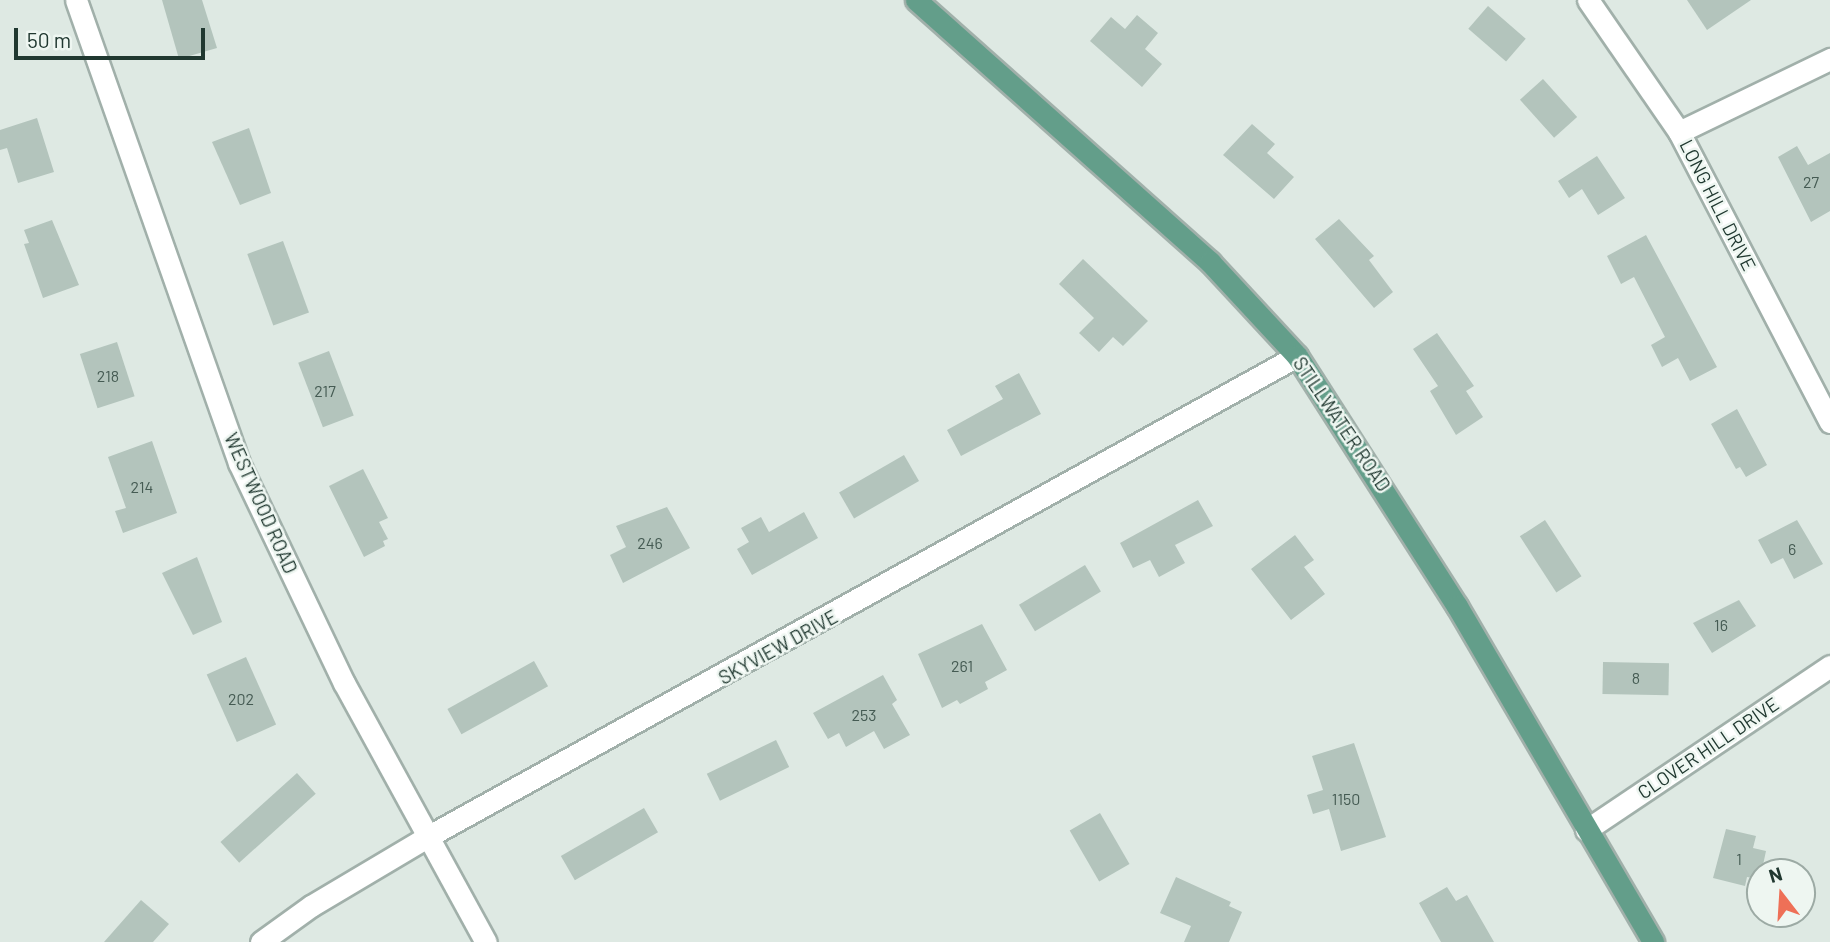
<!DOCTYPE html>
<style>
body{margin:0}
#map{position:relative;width:1830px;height:942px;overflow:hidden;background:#dee9e3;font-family:Barlow,sans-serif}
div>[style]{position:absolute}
.building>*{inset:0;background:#b3c4bc;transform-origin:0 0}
.roads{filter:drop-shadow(2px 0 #a1b0aa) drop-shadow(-2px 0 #a1b0aa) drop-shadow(0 2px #a1b0aa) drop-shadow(0 -2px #a1b0aa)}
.minor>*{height:21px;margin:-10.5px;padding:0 10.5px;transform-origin:10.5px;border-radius:10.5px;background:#fff}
.major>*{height:21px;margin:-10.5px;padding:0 10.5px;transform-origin:10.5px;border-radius:10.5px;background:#639e8a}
span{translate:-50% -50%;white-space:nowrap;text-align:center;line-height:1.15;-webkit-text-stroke:5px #eef6f1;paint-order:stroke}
.number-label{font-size:16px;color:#455b53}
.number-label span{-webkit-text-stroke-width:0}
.street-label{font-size:19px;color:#203830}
.north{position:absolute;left:1746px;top:858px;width:70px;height:70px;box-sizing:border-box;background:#eef6f1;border:2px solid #9caaa4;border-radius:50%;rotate:343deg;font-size:19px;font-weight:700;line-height:28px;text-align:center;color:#203830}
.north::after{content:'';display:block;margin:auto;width:24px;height:32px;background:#ee7057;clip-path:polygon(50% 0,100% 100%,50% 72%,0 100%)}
.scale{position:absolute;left:14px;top:28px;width:191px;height:32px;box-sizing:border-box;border:4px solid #203830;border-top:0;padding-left:9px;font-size:21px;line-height:24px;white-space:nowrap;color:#203830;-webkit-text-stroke:5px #eef6f1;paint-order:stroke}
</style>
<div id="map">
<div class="building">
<div style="clip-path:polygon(162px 0,202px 0,217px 48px,179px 59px)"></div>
<div style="clip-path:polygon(1687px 0,1751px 0,1707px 30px)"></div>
<div style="left:1488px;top:6px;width:50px;height:30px;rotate:41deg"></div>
<div style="clip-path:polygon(1137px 15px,1158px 33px,1145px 49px,1162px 64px,1142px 87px,1090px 41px,1111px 17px,1125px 29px)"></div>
<div style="left:1543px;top:79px;width:51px;height:31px;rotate:48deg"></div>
<div style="clip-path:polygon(37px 118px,54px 172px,18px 183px,7px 148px,0 150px,0 130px)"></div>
<div style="clip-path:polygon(1252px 124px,1275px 144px,1267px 153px,1294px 177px,1274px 199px,1223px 155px)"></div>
<div style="clip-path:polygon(249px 128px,271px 193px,240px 205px,212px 142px)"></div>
<div style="clip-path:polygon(1797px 146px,1808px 165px,1830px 153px,1830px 211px,1811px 222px,1778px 157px)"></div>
<div style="clip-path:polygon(1597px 156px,1625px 198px,1598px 215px,1582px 189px,1569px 198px,1558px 181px)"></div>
<div style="clip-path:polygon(1339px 219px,1374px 256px,1369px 260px,1393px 292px,1374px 308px,1315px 239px)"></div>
<div style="clip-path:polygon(52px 220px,79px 285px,43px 298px,24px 244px,29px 243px,24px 230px)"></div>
<div style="clip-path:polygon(1646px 235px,1717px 367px,1690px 381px,1678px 358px,1662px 367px,1651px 345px,1665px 337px,1634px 277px,1621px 284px,1607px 256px)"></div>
<div style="left:283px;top:241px;width:76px;height:38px;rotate:70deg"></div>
<div style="clip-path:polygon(1083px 259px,1148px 321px,1123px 346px,1113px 337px,1099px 352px,1079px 333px,1094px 318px,1059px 284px)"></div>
<div style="clip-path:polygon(1437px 333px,1474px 386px,1466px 391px,1483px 417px,1456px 435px,1430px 391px,1438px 386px,1413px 349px)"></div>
<div style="left:117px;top:342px;width:57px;height:39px;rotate:72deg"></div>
<div style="left:329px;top:351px;width:69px;height:33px;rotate:69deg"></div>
<div style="clip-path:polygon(1019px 373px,1041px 414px,961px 456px,947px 430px,1003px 399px,995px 386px)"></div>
<div style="clip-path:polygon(1737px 409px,1767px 465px,1746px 477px,1740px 467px,1736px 469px,1711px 424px)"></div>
<div style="clip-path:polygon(152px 441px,177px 513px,123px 533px,115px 511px,126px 508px,108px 457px)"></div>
<div style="left:904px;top:455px;width:30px;height:75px;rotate:60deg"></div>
<div style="clip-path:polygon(363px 469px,388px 518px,379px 522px,388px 539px,383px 541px,385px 546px,364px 557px,329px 486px)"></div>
<div style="clip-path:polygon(1198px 500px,1213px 526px,1175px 545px,1185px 563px,1159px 577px,1150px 560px,1133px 568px,1120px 543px)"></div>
<div style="clip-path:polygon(667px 507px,690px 548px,623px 583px,610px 555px,626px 547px,616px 526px)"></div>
<div style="clip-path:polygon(804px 512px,818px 538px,752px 575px,737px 549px,749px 542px,741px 528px,761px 517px,769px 532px)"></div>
<div style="left:1545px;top:520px;width:67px;height:30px;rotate:57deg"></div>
<div style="clip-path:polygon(1797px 520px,1823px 564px,1794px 579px,1783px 558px,1771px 564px,1758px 540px)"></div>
<div style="clip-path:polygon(1295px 535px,1314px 560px,1304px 567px,1325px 594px,1291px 620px,1251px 569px)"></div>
<div style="clip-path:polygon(197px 557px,222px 622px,193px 635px,162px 573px)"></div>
<div style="left:1085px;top:565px;width:31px;height:77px;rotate:59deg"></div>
<div style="clip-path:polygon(1739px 600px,1756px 626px,1712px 653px,1693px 623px)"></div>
<div style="clip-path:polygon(982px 624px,1007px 670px,985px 682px,988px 689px,960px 704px,957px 700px,942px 708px,918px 654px)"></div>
<div style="left:246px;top:657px;width:74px;height:43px;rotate:66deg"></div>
<div style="left:534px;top:661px;width:29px;height:99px;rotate:61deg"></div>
<div style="left:1603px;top:662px;width:66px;height:32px;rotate:1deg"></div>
<div style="clip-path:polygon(883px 675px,897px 700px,892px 704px,910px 735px,884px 749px,874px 731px,846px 747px,839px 733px,828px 739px,813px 713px)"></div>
<div style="left:776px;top:740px;width:30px;height:77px;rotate:64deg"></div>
<div style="clip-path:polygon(1354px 743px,1386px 837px,1341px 851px,1329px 809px,1313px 814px,1307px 795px,1323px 790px,1312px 756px)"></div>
<div style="left:297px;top:773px;width:28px;height:103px;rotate:48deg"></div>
<div style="left:644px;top:808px;width:28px;height:96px;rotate:60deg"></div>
<div style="left:1100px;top:813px;width:59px;height:35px;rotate:60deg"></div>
<div style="clip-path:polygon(1726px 829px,1756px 836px,1753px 848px,1766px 851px,1760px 879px,1747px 877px,1745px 886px,1713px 878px)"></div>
<div style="clip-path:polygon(1176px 877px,1231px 902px,1229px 906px,1242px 912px,1229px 942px,1184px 942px,1191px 926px,1160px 913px)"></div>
<div style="clip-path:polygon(1447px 887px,1456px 901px,1467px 895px,1494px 942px,1441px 942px,1419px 903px)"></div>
<div style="clip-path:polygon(141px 900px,169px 924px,153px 942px,104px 942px)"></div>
</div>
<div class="roads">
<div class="minor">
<div style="left:76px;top:0;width:491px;rotate:70.6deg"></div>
<div style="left:239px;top:463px;width:244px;rotate:64.5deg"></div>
<div style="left:344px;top:683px;width:295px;rotate:61.3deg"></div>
<div style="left:1588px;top:0;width:160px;rotate:55.4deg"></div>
<div style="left:1679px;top:132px;width:327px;rotate:62.5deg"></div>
<div style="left:1679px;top:132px;width:168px;rotate:-25.8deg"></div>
<div style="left:1586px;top:830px;width:294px;rotate:-33.9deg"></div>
<div style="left:261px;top:942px;width:62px;rotate:-35.8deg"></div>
<div style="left:311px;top:906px;width:135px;rotate:-30.7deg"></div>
<div style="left:427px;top:837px;width:994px;rotate:-28.94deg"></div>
</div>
<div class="major">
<div style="left:916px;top:0;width:394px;rotate:41.7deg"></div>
<div style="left:1210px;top:262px;width:128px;rotate:47.2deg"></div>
<div style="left:1297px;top:356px;width:297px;rotate:57.4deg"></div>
<div style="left:1457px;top:606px;width:389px;rotate:59.7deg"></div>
</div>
</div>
<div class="number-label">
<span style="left:1811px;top:182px">27</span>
<span style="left:108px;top:376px">218</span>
<span style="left:325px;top:391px">217</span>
<span style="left:142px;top:487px">214</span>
<span style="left:650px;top:543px">246</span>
<span style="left:1792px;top:549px">6</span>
<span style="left:1721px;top:625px">16</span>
<span style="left:962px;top:666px">261</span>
<span style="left:1636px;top:678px">8</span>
<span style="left:241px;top:699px">202</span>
<span style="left:864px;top:715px">253</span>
<span style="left:1346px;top:799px">1150</span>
<span style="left:1739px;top:859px">1</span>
</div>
<div class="street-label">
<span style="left:1718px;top:205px;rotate:63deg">LONG HILL DRIVE</span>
<span style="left:1342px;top:424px;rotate:56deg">STILLWATER ROAD</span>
<span style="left:261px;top:503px;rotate:66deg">WESTWOOD ROAD</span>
<span style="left:778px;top:647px;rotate:-29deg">SKYVIEW DRIVE</span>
<span style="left:1708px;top:748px;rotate:-34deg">CLOVER HILL DRIVE</span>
</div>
<div class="north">N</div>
<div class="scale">50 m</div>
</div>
